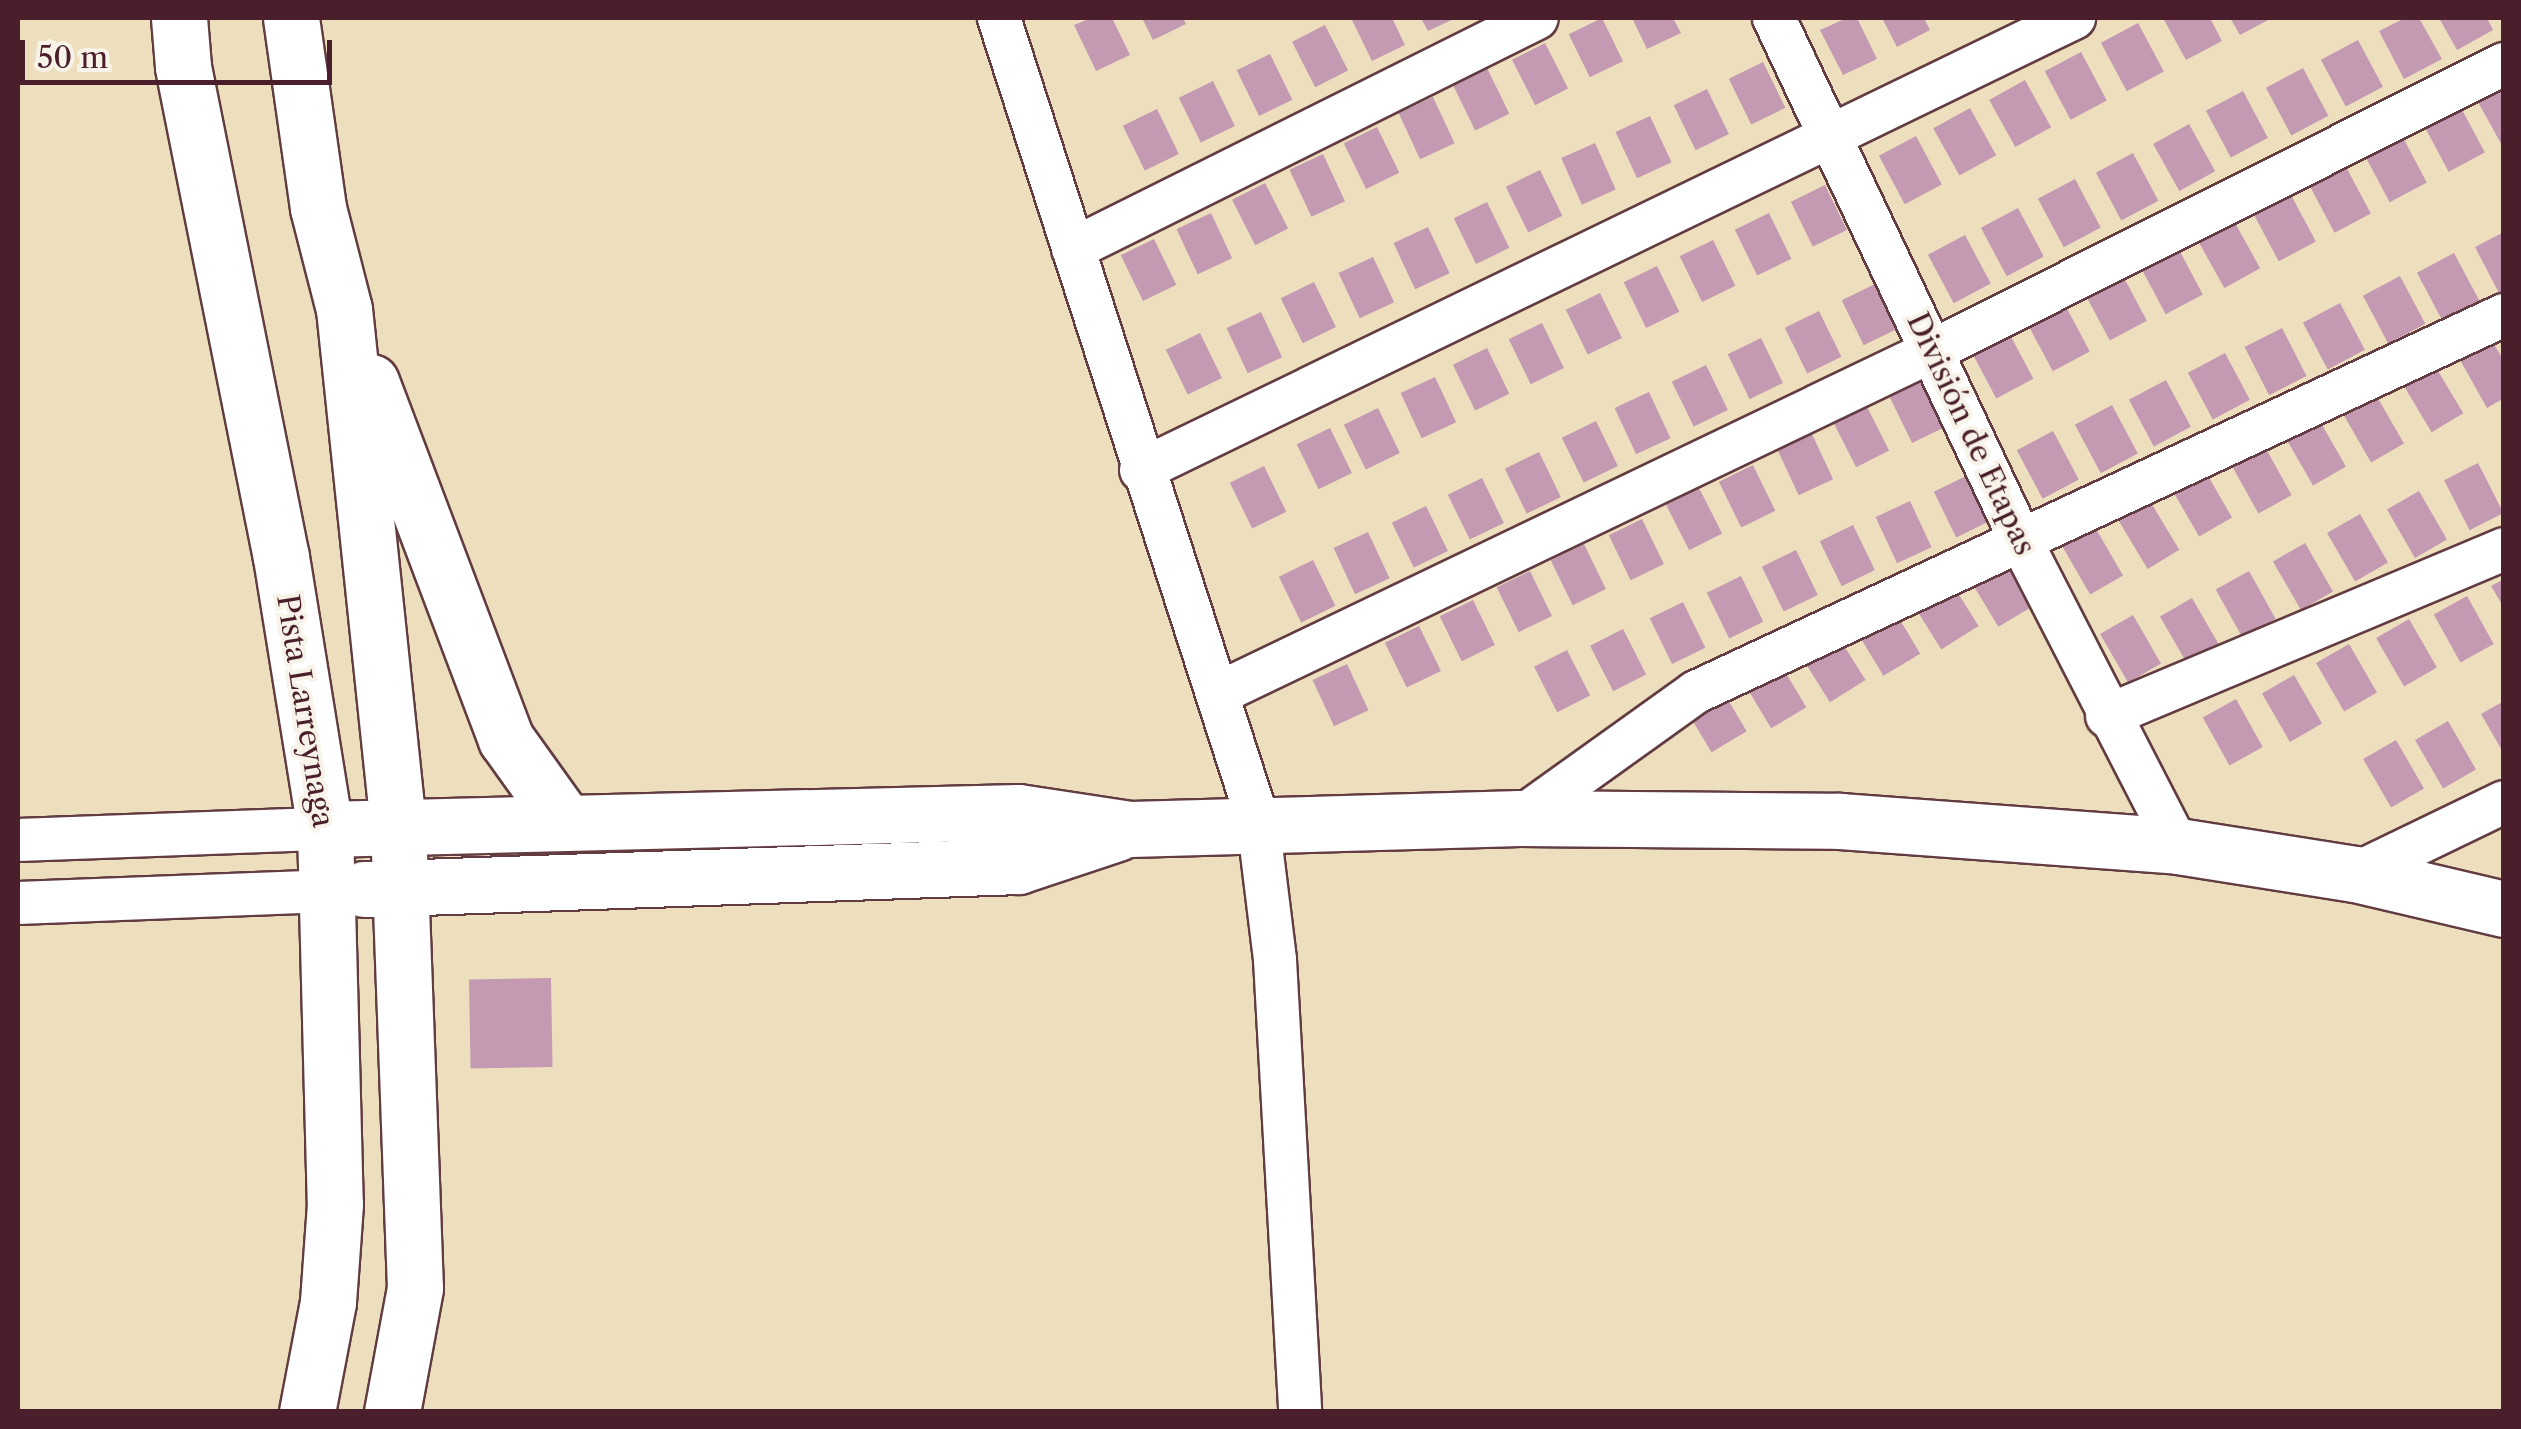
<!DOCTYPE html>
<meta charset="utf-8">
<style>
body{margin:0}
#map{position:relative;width:2521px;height:1429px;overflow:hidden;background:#eddfbe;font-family:"Libre Caslon Text",serif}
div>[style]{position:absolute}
.building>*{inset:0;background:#c499b2;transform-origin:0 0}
.roads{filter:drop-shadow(2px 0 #623c41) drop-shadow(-2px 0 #623c41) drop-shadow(0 2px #623c41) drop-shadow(0 -2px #623c41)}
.minor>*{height:42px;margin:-21px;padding:0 21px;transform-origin:21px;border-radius:21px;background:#fff}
.secondary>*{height:55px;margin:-27.5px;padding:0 27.5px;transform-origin:27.5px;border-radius:27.5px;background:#fff}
span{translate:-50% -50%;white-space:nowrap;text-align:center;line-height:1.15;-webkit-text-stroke:8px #f7f3e8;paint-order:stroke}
.street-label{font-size:30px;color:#4a1f2b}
.frame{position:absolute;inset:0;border:20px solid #4a1f2b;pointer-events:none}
.scale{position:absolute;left:20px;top:40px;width:312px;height:45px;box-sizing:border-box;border:5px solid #4a1f2b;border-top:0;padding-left:12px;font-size:30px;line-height:35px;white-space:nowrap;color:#4a1f2b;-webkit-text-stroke:8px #f7f3e8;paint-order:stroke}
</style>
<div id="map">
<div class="building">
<div style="clip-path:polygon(1091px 18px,1112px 18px,1130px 55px,1096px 71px,1074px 25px)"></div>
<div style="clip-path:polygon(1142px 18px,1183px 18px,1186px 24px,1153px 40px)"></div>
<div style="clip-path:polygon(1351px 18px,1392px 18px,1405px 45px,1372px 61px)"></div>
<div style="clip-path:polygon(1421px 18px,1456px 18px,1428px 31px)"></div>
<div style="left:1602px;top:18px;width:48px;height:37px;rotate:64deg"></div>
<div style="clip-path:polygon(1632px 18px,1673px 18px,1681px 33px,1647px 49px)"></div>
<div style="clip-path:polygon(1847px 18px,1857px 18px,1877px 59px,1843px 75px,1820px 30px)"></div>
<div style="clip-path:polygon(1882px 18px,1924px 18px,1930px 30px,1897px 47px)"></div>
<div style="clip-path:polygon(2163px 18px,2210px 18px,2222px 41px,2186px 60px)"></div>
<div style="clip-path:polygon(2230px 18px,2272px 18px,2240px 35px)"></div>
<div style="clip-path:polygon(2405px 18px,2419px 18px,2442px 59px,2404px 79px,2379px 31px)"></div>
<div style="clip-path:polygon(2439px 18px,2487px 18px,2493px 30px,2457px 50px)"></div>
<div style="left:2138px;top:23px;width:55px;height:42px;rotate:62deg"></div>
<div style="left:1325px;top:25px;width:51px;height:37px;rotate:63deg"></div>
<div style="left:2358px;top:40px;width:53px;height:42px;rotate:62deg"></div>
<div style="left:1545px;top:43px;width:51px;height:37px;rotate:63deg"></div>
<div style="left:2081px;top:52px;width:55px;height:41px;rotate:62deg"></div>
<div style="left:1270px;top:54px;width:51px;height:37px;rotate:64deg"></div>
<div style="left:1763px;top:62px;width:51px;height:38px;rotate:64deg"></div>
<div style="left:1487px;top:68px;width:51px;height:38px;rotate:64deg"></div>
<div style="left:2303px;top:68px;width:54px;height:42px;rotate:62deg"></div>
<div style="left:2025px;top:80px;width:54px;height:41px;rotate:61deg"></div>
<div style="left:1213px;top:81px;width:50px;height:38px;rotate:64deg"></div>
<div style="left:1707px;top:89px;width:50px;height:37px;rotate:64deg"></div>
<div style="clip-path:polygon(2504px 89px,2504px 149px,2478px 102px)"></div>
<div style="left:2243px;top:91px;width:53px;height:42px;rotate:62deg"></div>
<div style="left:1433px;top:97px;width:51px;height:38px;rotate:65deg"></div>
<div style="left:2459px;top:104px;width:55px;height:41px;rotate:62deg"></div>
<div style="left:1970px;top:108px;width:54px;height:42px;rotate:61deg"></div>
<div style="left:1157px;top:109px;width:50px;height:38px;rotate:64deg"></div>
<div style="left:1650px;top:116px;width:51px;height:38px;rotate:65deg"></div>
<div style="left:2189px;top:124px;width:54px;height:41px;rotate:61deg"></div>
<div style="left:1377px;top:127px;width:51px;height:37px;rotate:64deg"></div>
<div style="left:2401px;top:134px;width:55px;height:42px;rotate:62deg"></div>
<div style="left:1916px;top:136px;width:55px;height:42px;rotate:62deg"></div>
<div style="left:1595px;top:143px;width:51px;height:37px;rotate:66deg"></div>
<div style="left:2133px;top:153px;width:54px;height:42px;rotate:62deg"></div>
<div style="left:1323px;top:154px;width:52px;height:37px;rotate:65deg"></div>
<div style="left:2345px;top:165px;width:55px;height:41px;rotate:62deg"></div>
<div style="left:1540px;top:170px;width:51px;height:38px;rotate:64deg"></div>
<div style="left:2075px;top:179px;width:55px;height:42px;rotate:62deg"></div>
<div style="left:1265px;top:183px;width:51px;height:37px;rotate:63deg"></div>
<div style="left:1825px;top:185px;width:50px;height:38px;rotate:64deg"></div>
<div style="left:2290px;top:193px;width:55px;height:42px;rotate:62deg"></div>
<div style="left:1487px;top:202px;width:51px;height:37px;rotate:64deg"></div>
<div style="left:2018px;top:208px;width:55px;height:42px;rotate:62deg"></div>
<div style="left:1211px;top:213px;width:50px;height:38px;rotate:65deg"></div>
<div style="left:1769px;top:213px;width:51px;height:38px;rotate:64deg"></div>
<div style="left:2234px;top:221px;width:54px;height:41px;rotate:61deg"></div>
<div style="left:1428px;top:227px;width:51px;height:38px;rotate:65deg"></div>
<div style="clip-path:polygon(2504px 232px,2504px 293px,2500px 295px,2475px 247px)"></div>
<div style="left:1965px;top:235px;width:55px;height:42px;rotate:62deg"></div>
<div style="left:1154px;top:239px;width:51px;height:37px;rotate:64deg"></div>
<div style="left:1713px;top:240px;width:51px;height:37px;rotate:64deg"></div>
<div style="left:2177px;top:246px;width:55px;height:42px;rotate:62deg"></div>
<div style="left:2454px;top:253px;width:55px;height:42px;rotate:62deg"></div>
<div style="left:1373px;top:257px;width:50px;height:38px;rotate:65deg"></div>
<div style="left:1657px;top:266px;width:51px;height:37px;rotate:64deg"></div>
<div style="left:2122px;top:274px;width:53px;height:42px;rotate:62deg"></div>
<div style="left:2400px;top:276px;width:54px;height:42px;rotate:62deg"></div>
<div style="left:1314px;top:282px;width:50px;height:37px;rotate:64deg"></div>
<div style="left:1875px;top:284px;width:50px;height:37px;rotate:64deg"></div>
<div style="left:1600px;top:293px;width:50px;height:38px;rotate:64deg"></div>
<div style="left:2064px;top:303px;width:55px;height:42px;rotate:62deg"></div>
<div style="left:2340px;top:303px;width:53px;height:42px;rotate:62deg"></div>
<div style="left:1819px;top:311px;width:51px;height:38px;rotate:64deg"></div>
<div style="left:1261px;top:312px;width:50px;height:38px;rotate:65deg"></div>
<div style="left:1542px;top:323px;width:50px;height:37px;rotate:64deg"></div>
<div style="left:2282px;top:328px;width:54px;height:42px;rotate:63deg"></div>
<div style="left:2008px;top:331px;width:54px;height:42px;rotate:62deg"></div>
<div style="left:1200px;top:333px;width:50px;height:38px;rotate:64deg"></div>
<div style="left:1761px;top:338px;width:50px;height:37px;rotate:64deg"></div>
<div style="clip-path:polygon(2492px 341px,2504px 361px,2504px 398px,2487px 408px,2460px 360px)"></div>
<div style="left:1487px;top:348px;width:51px;height:38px;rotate:64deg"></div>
<div style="left:2225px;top:353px;width:53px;height:42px;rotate:62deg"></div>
<div style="left:1706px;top:365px;width:50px;height:38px;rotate:64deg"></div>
<div style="left:2435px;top:366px;width:55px;height:37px;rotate:59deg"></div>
<div style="left:1435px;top:377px;width:50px;height:38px;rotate:65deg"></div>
<div style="left:2166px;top:380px;width:53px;height:42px;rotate:62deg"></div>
<div style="left:1923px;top:381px;width:51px;height:37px;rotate:64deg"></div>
<div style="left:1649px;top:392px;width:51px;height:38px;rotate:65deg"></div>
<div style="left:2376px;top:395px;width:56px;height:38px;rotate:60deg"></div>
<div style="left:1866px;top:405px;width:51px;height:37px;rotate:63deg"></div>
<div style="left:2112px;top:405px;width:55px;height:42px;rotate:62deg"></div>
<div style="left:1378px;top:408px;width:50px;height:38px;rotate:64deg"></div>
<div style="left:2318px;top:418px;width:56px;height:38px;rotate:60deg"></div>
<div style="left:1596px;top:421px;width:50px;height:38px;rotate:64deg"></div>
<div style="left:1330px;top:428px;width:50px;height:37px;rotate:64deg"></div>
<div style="left:2053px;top:431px;width:55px;height:41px;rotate:62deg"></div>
<div style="left:1812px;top:434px;width:50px;height:38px;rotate:65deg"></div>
<div style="left:2265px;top:447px;width:55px;height:38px;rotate:61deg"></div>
<div style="left:1539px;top:452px;width:50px;height:38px;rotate:64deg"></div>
<div style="left:2478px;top:463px;width:56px;height:38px;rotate:63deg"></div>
<div style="left:1753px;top:465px;width:51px;height:38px;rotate:64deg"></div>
<div style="left:1264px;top:466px;width:51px;height:38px;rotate:64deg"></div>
<div style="left:2204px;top:469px;width:56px;height:38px;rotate:60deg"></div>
<div style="left:1968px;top:475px;width:51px;height:38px;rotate:64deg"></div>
<div style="left:1482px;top:478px;width:50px;height:38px;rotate:64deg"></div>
<div style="left:1699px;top:488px;width:51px;height:37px;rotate:63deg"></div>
<div style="left:2419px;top:491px;width:56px;height:37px;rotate:60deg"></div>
<div style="left:1910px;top:501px;width:51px;height:38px;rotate:65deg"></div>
<div style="left:2150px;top:501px;width:57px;height:37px;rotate:59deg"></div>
<div style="left:1426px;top:506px;width:50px;height:38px;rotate:64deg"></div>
<div style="left:2360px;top:514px;width:56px;height:38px;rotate:60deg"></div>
<div style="left:1642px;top:519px;width:50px;height:37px;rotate:64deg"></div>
<div style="left:1853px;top:525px;width:50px;height:37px;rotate:64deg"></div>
<div style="left:2095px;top:527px;width:56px;height:38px;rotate:60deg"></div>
<div style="left:1368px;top:532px;width:51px;height:38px;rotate:65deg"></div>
<div style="left:2305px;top:543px;width:56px;height:37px;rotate:60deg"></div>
<div style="left:1584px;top:544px;width:50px;height:37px;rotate:64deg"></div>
<div style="left:1796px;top:550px;width:50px;height:38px;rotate:64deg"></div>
<div style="left:1313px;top:560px;width:51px;height:38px;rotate:64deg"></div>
<div style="left:2009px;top:561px;width:51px;height:43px;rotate:59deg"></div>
<div style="left:1530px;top:571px;width:50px;height:37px;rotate:64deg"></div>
<div style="left:2249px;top:571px;width:55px;height:38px;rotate:61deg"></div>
<div style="left:1741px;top:576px;width:51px;height:38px;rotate:64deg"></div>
<div style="clip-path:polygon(2504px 579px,2504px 608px,2491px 586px)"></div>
<div style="left:1951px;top:582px;width:52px;height:44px;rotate:58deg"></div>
<div style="left:2467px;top:596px;width:55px;height:38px;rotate:61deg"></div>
<div style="left:2192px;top:598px;width:56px;height:37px;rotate:60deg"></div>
<div style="left:1473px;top:600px;width:50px;height:37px;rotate:64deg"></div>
<div style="left:1683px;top:602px;width:51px;height:37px;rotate:64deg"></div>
<div style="left:1894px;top:610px;width:51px;height:43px;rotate:59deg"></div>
<div style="left:2133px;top:615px;width:56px;height:38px;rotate:60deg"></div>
<div style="left:2409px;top:619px;width:56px;height:38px;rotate:60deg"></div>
<div style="left:1419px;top:626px;width:50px;height:38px;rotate:64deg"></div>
<div style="left:1623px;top:629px;width:51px;height:37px;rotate:63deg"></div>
<div style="left:1838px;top:636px;width:52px;height:42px;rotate:58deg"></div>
<div style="left:2349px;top:644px;width:56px;height:38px;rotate:60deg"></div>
<div style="left:1567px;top:650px;width:51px;height:37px;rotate:63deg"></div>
<div style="left:1778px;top:660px;width:55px;height:41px;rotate:59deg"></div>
<div style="left:1347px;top:664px;width:51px;height:38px;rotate:65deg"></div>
<div style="left:2294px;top:675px;width:56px;height:37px;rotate:60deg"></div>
<div style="left:1722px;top:690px;width:48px;height:41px;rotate:59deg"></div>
<div style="left:2236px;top:699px;width:55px;height:38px;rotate:61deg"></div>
<div style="clip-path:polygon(2504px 701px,2504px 754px,2481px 714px)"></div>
<div style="left:2448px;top:721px;width:56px;height:38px;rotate:60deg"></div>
<div style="left:2396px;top:740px;width:56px;height:38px;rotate:60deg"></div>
<div style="left:551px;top:978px;width:89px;height:82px;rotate:89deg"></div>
</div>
<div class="roads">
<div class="minor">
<div style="left:999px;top:18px;width:844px;rotate:72.12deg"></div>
<div style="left:1258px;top:821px;width:140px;rotate:83deg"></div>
<div style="left:1275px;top:960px;width:453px;rotate:86.8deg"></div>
<div style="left:1774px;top:18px;width:581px;rotate:64.71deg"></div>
<div style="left:2022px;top:543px;width:341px;rotate:62.8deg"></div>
<div style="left:1073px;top:249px;width:518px;rotate:-26.47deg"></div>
<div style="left:1141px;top:470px;width:1037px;rotate:-25.85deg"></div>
<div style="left:1219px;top:693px;width:791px;rotate:-25.63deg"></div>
<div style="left:1932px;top:351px;width:640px;rotate:-26.65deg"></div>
<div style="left:2107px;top:716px;width:431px;rotate:-22.8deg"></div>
<div style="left:1520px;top:818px;width:216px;rotate:-35.6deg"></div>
<div style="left:1696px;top:692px;width:892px;rotate:-25.01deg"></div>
<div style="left:18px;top:840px;width:307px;rotate:-2.1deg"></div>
<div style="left:2355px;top:874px;width:165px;rotate:-25.8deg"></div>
<div style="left:18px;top:903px;width:309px;rotate:-2.2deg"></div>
</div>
<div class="secondary">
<div style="left:179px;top:18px;width:49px;rotate:85.3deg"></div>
<div style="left:183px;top:67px;width:500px;rotate:78.7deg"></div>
<div style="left:281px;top:557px;width:276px;rotate:80.8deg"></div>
<div style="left:325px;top:829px;width:375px;rotate:88.5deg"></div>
<div style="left:335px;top:1204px;width:98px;rotate:94.1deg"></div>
<div style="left:328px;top:1302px;width:112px;rotate:100.8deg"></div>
<div style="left:291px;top:18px;width:192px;rotate:81.9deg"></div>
<div style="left:318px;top:208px;width:104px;rotate:75.6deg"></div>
<div style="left:344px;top:309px;width:519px;rotate:84.03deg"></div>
<div style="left:398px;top:825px;width:463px;rotate:87.9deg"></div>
<div style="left:415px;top:1288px;width:126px;rotate:100.5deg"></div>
<div style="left:371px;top:382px;width:382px;rotate:69.3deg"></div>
<div style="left:506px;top:739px;width:100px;rotate:54.4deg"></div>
<div style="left:325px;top:829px;width:693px;rotate:-1.41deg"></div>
<div style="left:1018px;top:812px;width:113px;rotate:8.6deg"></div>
<div style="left:1130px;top:829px;width:390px;rotate:-1.6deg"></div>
<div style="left:1520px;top:818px;width:320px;rotate:0.5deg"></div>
<div style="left:1840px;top:821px;width:339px;rotate:4.2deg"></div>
<div style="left:2178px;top:846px;width:179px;rotate:9deg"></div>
<div style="left:2355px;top:874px;width:153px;rotate:13.2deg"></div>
<div style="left:364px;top:889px;width:654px;rotate:-2.01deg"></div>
<div style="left:1018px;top:866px;width:104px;rotate:-18.4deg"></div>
</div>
</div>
<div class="street-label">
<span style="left:1971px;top:434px;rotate:65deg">División de Etapas</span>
<span style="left:305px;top:711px;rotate:81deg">Pista Larreynaga</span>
</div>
<div class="frame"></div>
<div class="scale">50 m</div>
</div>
